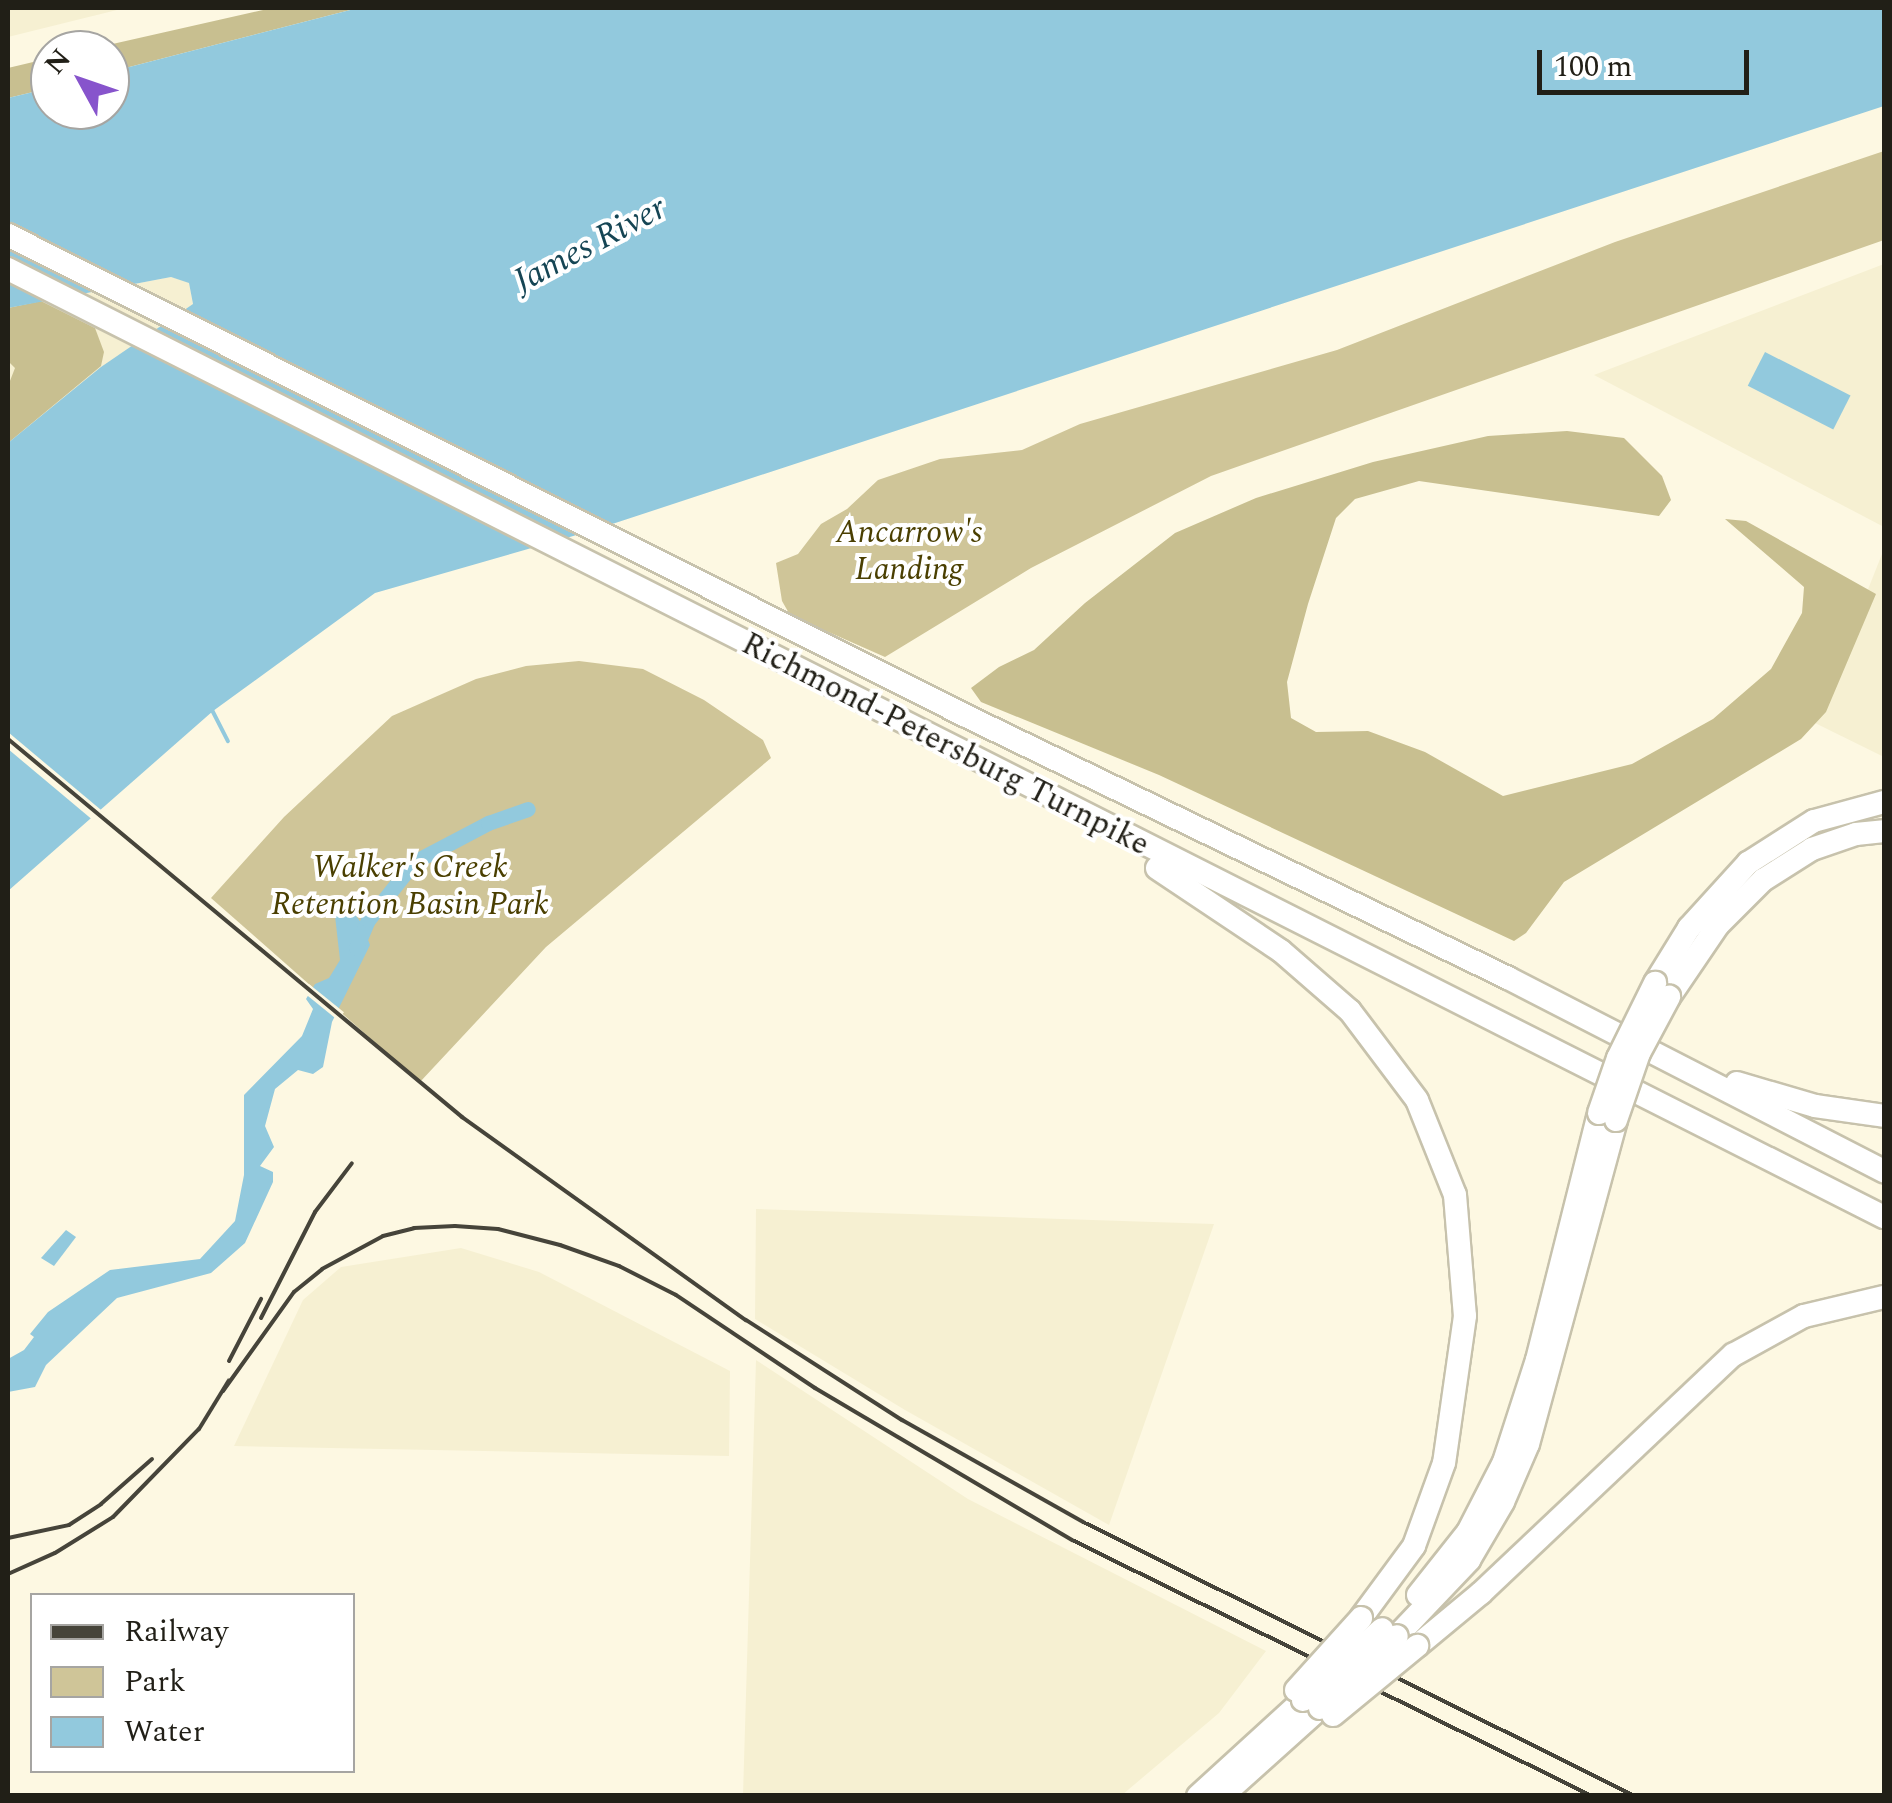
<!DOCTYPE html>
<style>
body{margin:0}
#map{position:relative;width:1892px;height:1803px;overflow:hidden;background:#fdf8e2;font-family:Spectral,serif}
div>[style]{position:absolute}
.built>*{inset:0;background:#f6f0d2}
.green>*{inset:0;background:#cfc598}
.forest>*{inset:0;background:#c8bf90}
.water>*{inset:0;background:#92c9dd;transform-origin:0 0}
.pier>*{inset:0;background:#fdf8e2;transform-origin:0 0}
.stream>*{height:4px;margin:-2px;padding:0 2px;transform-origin:2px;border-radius:2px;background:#92c9dd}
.canal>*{height:15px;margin:-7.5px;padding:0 7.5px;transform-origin:7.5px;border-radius:7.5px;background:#92c9dd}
.roads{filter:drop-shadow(2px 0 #c7c2ac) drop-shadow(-2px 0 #c7c2ac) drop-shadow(0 2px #c7c2ac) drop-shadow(0 -2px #c7c2ac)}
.highway>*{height:22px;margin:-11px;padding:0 11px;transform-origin:11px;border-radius:11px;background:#fff}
.rail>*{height:4px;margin:-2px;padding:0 2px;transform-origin:2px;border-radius:2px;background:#46443a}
.bridges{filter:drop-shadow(2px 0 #c7c2ac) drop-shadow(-2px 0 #c7c2ac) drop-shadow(0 2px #c7c2ac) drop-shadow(0 -2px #c7c2ac)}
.highway-bridge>*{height:22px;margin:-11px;padding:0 11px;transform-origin:11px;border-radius:11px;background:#fff}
span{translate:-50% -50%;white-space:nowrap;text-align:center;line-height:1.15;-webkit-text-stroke:8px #fff;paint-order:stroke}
.park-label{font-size:32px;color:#4a3f01;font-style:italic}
.street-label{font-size:32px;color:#211f17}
.water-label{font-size:35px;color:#154554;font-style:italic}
.frame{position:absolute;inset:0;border:10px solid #211f17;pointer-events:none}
.legend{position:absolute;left:30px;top:1593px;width:325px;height:180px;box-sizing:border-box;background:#fff;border:2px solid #a6a5a2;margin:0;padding:12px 18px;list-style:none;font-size:30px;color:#211f17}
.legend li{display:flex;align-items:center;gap:20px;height:50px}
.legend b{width:50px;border:2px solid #a6a5a2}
.north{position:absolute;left:30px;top:30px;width:100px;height:100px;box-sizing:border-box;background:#fff;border:2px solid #a6a5a2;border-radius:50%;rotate:310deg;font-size:28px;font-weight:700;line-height:40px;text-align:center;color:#211f17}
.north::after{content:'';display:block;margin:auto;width:35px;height:45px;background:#8754cc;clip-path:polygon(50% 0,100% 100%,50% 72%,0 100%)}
.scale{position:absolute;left:1537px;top:50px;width:212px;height:45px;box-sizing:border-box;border:5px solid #211f17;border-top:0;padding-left:12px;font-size:30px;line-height:35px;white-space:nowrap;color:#211f17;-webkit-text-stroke:8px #fff;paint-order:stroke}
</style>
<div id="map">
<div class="built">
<div style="clip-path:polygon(8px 8px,125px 8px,8px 37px)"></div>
<div style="clip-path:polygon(1884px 264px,1884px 527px,1594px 375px)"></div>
<div style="clip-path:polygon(171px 277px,189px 282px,193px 305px,8px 443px,8px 308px)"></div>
<div style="clip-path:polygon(1884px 549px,1884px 757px,1815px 723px)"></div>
<div style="clip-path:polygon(756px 1209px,1214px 1224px,1109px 1525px,905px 1410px,755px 1319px)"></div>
<div style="clip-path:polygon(461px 1248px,539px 1272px,730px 1371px,729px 1456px,234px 1446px,303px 1300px,341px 1267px)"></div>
<div style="clip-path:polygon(756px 1360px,968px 1499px,1266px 1651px,1219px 1713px,1122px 1795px,743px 1795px)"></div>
</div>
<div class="green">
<div style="clip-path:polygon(1884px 151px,1884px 240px,1211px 476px,1031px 568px,885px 657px,790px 615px,782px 601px,776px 563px,798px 554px,821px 524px,847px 509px,878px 480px,940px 459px,1022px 450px,1080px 424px,1337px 350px,1615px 242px)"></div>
<div style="clip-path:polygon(579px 661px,643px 669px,704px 700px,763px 740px,771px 758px,546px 947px,420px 1082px,211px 898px,284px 817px,392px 716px,476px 679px,526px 666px)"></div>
</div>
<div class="forest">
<div style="clip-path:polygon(272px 8px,358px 8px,110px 72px,110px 50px,86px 50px)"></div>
<div style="clip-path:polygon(50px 58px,50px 88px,8px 98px,8px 68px)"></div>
<div style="clip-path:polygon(41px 301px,95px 328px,104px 352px,101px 366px,8px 443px,8px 386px,15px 368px,8px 361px,8px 308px)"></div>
<div style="clip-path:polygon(1567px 431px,1624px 438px,1662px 476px,1671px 500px,1659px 516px,1419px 481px,1355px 499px,1336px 518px,1308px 604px,1287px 682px,1291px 718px,1316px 732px,1368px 731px,1425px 752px,1503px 796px,1632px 764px,1713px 719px,1771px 669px,1802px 613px,1804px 587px,1725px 519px,1746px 521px,1876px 594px,1826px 712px,1801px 739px,1564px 882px,1526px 933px,1514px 941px,1159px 775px,981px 702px,971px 688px,999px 667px,1034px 650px,1085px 603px,1175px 533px,1256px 498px,1373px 462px,1488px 436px)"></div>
</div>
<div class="water">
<div style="clip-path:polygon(358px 8px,1884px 8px,1884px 106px,594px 530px,375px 593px,213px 711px,8px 891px,8px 443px,101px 367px,193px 304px,189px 283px,171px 277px,8px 308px,8px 98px,50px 88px,50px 110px,110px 110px,110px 72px)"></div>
<div style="left:1765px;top:352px;width:96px;height:38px;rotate:27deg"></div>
<div style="clip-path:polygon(344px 899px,362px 924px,370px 945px,332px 1022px,323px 1067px,313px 1074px,298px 1070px,275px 1089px,265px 1126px,274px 1147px,260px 1166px,273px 1172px,273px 1182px,245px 1243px,211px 1273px,117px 1298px,46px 1365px,35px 1387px,8px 1392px,8px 1359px,24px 1350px,34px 1337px,30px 1334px,48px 1312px,110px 1270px,200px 1259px,235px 1221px,244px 1175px,244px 1095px,302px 1036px,313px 1009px,306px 999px,315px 984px,329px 978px,340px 960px,334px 907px)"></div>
<div style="clip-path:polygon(66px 1230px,76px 1237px,54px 1266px,41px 1258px)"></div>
</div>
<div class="pier">
<div style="left:8px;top:732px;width:125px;height:13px;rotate:40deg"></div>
<div style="left:309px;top:984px;width:45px;height:10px;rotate:39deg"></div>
</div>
<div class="stream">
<div style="left:212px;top:710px;width:35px;rotate:63deg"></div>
</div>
<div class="canal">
<div style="left:356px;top:948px;width:30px;rotate:-67deg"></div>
<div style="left:368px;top:920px;width:74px;rotate:-51.6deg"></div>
<div style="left:414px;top:862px;width:84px;rotate:-27.8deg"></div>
<div style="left:488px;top:823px;width:42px;rotate:-19.3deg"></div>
</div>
<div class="roads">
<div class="highway">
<div style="left:8px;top:235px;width:1070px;rotate:26.66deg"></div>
<div style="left:964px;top:715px;width:604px;rotate:25.8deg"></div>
<div style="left:1508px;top:978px;width:423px;rotate:27.2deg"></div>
<div style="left:8px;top:269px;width:2102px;rotate:26.81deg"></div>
<div style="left:1157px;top:868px;width:149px;rotate:33.8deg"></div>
<div style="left:1281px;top:951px;width:91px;rotate:41deg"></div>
<div style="left:1350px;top:1011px;width:111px;rotate:53deg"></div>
<div style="left:1417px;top:1100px;width:102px;rotate:68.2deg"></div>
<div style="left:1455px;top:1195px;width:121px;rotate:85.3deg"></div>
<div style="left:1465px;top:1316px;width:148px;rotate:98.1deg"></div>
<div style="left:1444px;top:1463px;width:88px;rotate:109.9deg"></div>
<div style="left:1414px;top:1546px;width:89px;rotate:126.4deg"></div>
<div style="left:1655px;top:983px;width:65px;rotate:-58.3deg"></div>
<div style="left:1689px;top:928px;width:88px;rotate:-47.8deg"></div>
<div style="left:1748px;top:863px;width:78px;rotate:-32.5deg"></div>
<div style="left:1814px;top:821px;width:73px;rotate:-15.2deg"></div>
<div style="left:1669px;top:997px;width:87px;rotate:-55.8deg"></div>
<div style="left:1718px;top:925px;width:64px;rotate:-45deg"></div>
<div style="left:1763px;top:880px;width:58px;rotate:-32.3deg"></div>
<div style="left:1812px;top:849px;width:46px;rotate:-18.8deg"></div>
<div style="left:1856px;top:834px;width:28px;rotate:-6deg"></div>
<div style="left:1737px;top:1083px;width:81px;rotate:16.4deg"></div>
<div style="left:1815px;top:1106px;width:70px;rotate:8.2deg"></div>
<div style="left:1418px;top:1595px;width:80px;rotate:-51.6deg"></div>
<div style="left:1468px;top:1532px;width:79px;rotate:-62.8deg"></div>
<div style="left:1504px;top:1462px;width:107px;rotate:-72.1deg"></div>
<div style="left:1537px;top:1360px;width:255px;rotate:-75.9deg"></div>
<div style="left:1397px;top:1636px;width:105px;rotate:-46.5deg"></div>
<div style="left:1469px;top:1560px;width:67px;rotate:-59.6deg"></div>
<div style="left:1503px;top:1502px;width:63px;rotate:-66.7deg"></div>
<div style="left:1528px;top:1444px;width:336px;rotate:-74.8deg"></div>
<div style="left:1417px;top:1646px;width:83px;rotate:-39.6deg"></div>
<div style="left:1481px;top:1593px;width:347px;rotate:-43.4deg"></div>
<div style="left:1733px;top:1355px;width:81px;rotate:-28.8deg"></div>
<div style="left:1804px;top:1316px;width:82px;rotate:-13.4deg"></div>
<div style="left:1198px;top:1796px;width:142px;rotate:-42.4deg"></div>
<div style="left:1222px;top:1796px;width:132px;rotate:-41.9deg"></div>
</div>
</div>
<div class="rail">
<div style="left:8px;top:739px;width:591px;rotate:39.78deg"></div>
<div style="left:462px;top:1117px;width:349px;rotate:35.6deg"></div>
<div style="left:746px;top:1320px;width:185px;rotate:32.7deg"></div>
<div style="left:902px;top:1420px;width:208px;rotate:29.4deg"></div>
<div style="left:1083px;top:1522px;width:616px;rotate:26.4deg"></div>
<div style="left:261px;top:1318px;width:119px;rotate:-63deg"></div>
<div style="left:315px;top:1212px;width:61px;rotate:-52.9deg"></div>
<div style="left:229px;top:1361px;width:70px;rotate:-62.7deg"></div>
<div style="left:223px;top:1391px;width:122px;rotate:-54.4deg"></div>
<div style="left:294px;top:1292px;width:36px;rotate:-39deg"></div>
<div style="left:322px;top:1269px;width:69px;rotate:-28.4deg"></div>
<div style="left:383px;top:1236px;width:32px;rotate:-14deg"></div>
<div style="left:414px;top:1228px;width:41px;rotate:-2.8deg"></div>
<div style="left:455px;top:1226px;width:43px;rotate:4deg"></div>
<div style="left:498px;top:1229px;width:64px;rotate:14.5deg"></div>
<div style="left:560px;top:1245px;width:63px;rotate:19.6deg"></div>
<div style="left:619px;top:1266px;width:64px;rotate:27deg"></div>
<div style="left:676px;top:1295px;width:167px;rotate:33.8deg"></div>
<div style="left:815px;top:1388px;width:299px;rotate:30.6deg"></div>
<div style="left:1072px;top:1540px;width:580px;rotate:26.21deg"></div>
<div style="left:8px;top:1538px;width:62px;rotate:-12deg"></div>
<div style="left:69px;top:1525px;width:38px;rotate:-33deg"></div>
<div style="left:101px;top:1504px;width:68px;rotate:-41.4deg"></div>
<div style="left:8px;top:1574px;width:51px;rotate:-24.1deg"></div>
<div style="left:55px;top:1553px;width:68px;rotate:-31.8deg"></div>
<div style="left:113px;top:1517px;width:123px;rotate:-45.7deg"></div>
<div style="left:199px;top:1429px;width:57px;rotate:-58.5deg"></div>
</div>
<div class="bridges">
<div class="highway-bridge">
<div style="left:1599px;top:1113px;width:58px;rotate:-70.9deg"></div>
<div style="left:1618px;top:1058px;width:84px;rotate:-63.7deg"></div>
<div style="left:1616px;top:1120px;width:71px;rotate:-71.1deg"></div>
<div style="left:1639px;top:1053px;width:64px;rotate:-61.8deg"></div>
<div style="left:1296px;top:1690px;width:97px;rotate:-47.9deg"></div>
<div style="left:1303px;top:1700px;width:106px;rotate:-41.9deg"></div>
<div style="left:1320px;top:1708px;width:105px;rotate:-43.1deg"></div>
<div style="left:1333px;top:1715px;width:109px;rotate:-39.4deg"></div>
</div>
</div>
<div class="park-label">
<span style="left:909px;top:552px">Ancarrow's<br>Landing</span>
<span style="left:410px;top:887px">Walker's Creek<br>Retention Basin Park</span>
</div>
<div class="street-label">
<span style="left:945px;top:745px;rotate:27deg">Richmond-Petersburg Turnpike</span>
</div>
<div class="water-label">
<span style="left:590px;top:245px;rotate:-28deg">James River</span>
</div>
<div class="frame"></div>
<ul class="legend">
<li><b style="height:12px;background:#46443a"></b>Railway</li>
<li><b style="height:28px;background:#cfc598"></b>Park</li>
<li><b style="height:28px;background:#92c9dd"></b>Water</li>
</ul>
<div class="north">N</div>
<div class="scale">100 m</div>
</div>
